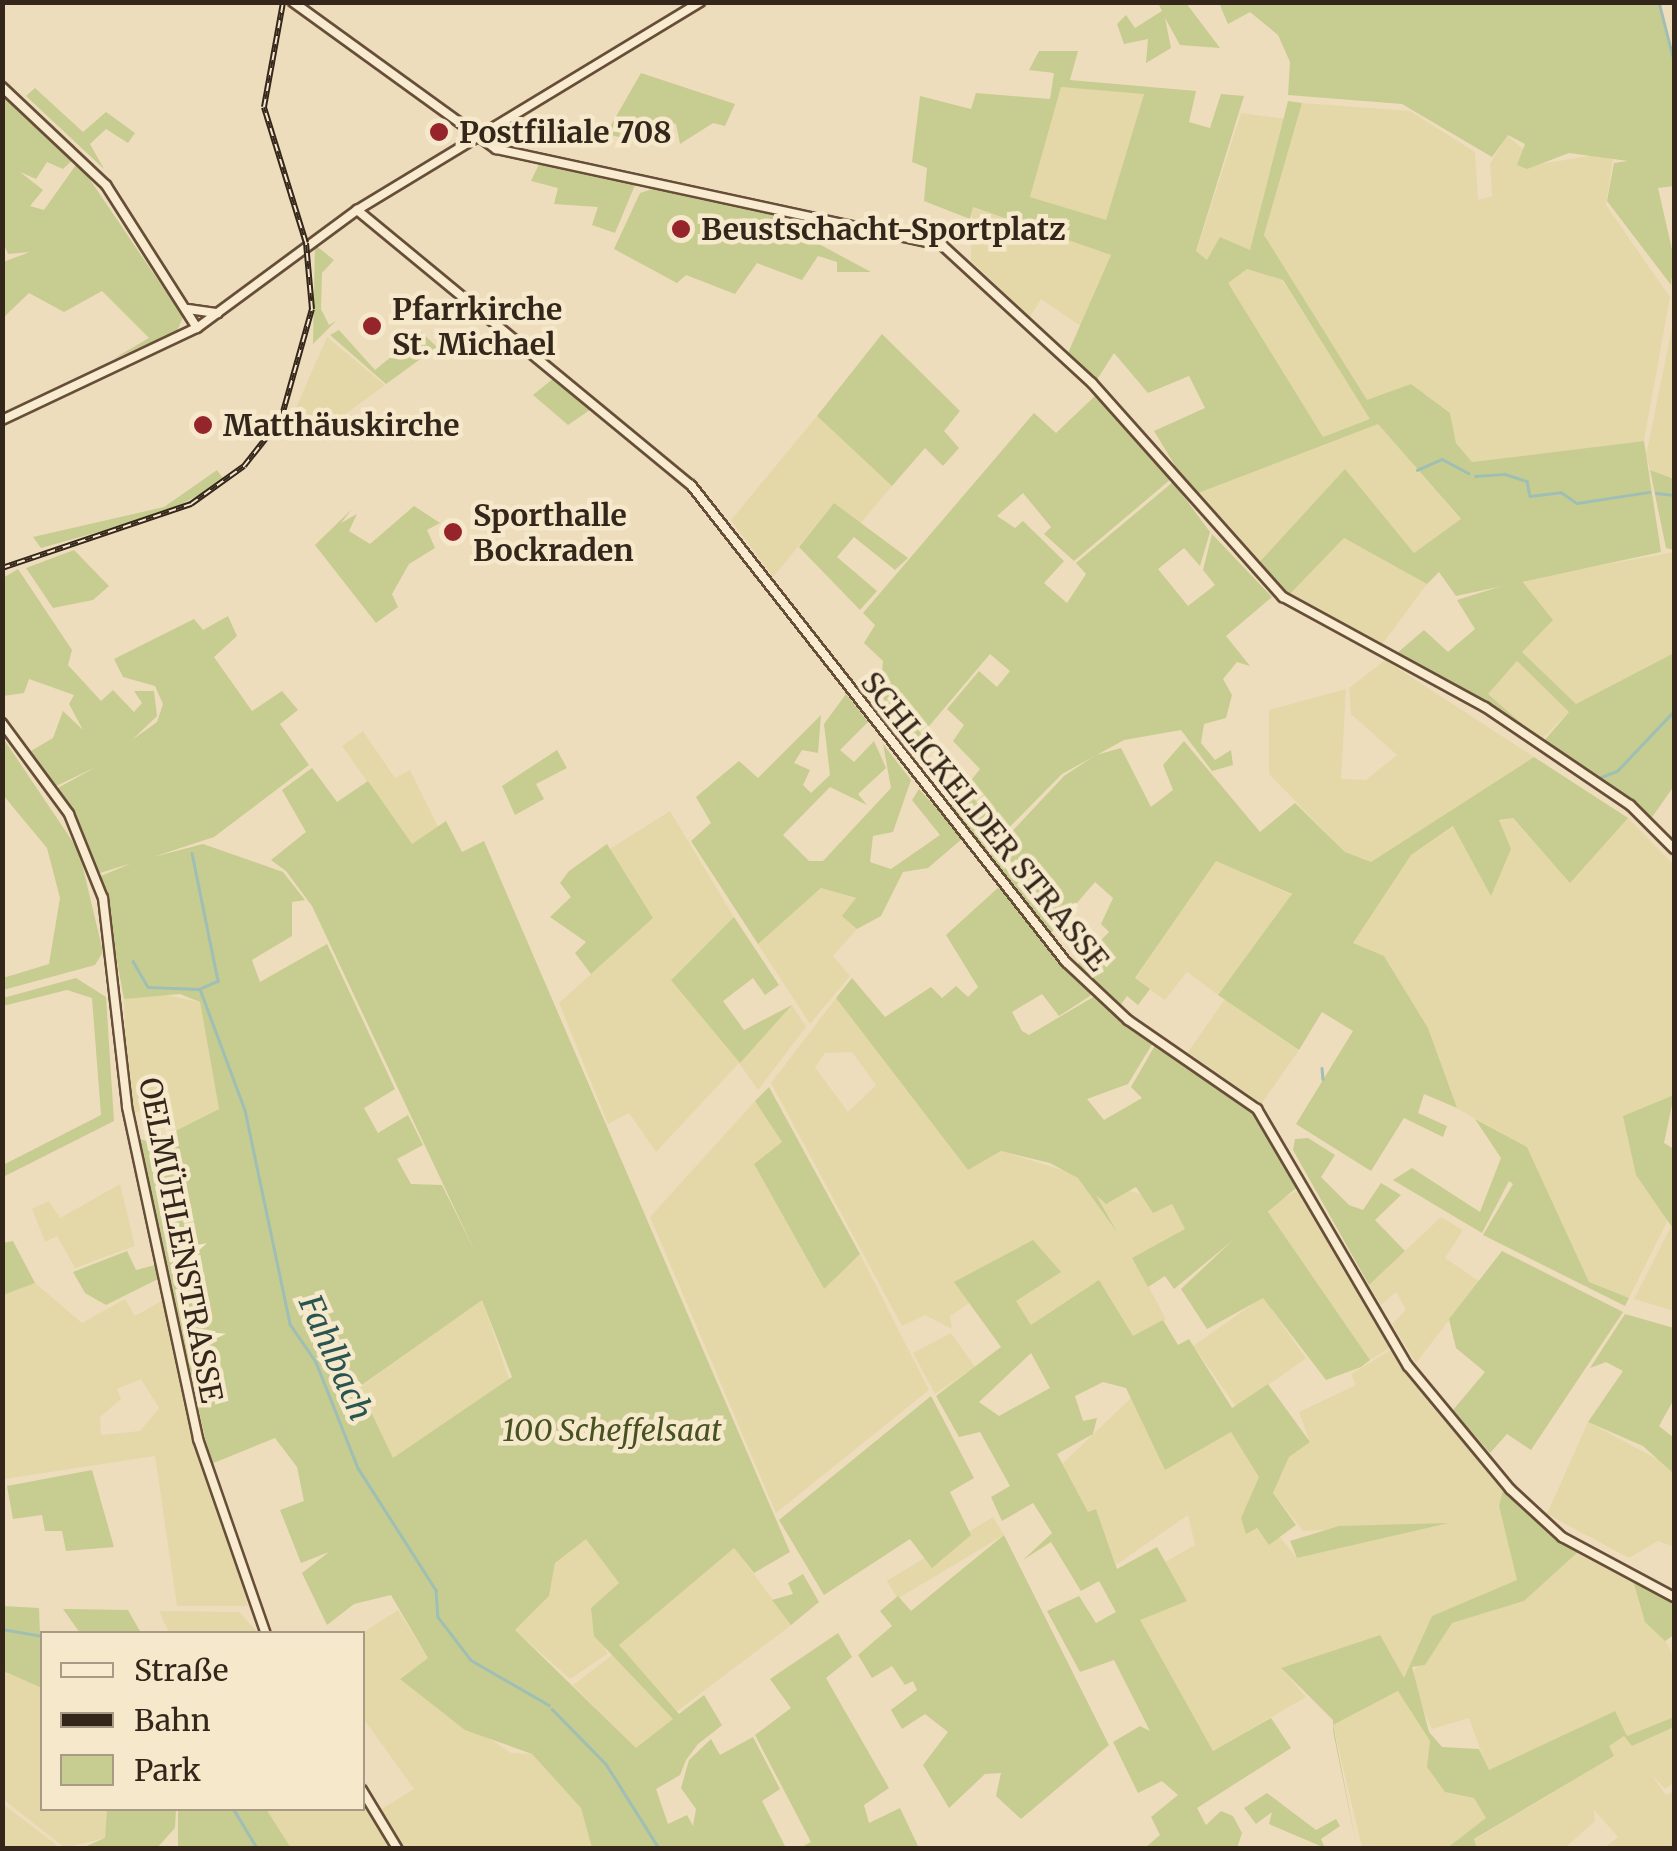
<!DOCTYPE html>
<meta charset="utf-8">
<style>
body{margin:0}
#map{position:relative;width:1677px;height:1851px;overflow:hidden;background:#eeddbc;font-family:Merriweather,serif}
div>[style]{position:absolute}
.farmland>*{inset:0;background:#e4d8a9;transform-origin:0 0}
.green>*{inset:0;background:#c7cc90}
.stream>*{height:2.5px;margin:-1.25px;padding:0 1.25px;transform-origin:1.25px;border-radius:1.25px;background:#a0bfb4}
.roads{filter:drop-shadow(2px 0 #674e39) drop-shadow(-2px 0 #674e39) drop-shadow(0 2px #674e39) drop-shadow(0 -2px #674e39)}
.secondary>*{height:8px;margin:-4px;padding:0 4px;transform-origin:4px;border-radius:4px;background:#f9ebcf}
.rail>*{height:6px;margin-top:-3px;transform-origin:0;background:repeating-linear-gradient(90deg,#f5e8cb 0 8px,#34261b 0 16px);box-sizing:border-box;border-block:2px solid #34261b}
.dots>*{width:28px;height:28px;translate:-50% -50%;box-sizing:border-box;border:5px solid #f5e8cb;border-radius:50%}
span{translate:-50% -50%;white-space:nowrap;text-align:center;line-height:1.15;-webkit-text-stroke:9px #f5e8cb;paint-order:stroke}
.poi-label{font-size:30px;color:#34261b;font-weight:700}
.left{translate:0 -50%;text-align:left}
.street-label{font-size:30px;color:#34261b}
.park-label{font-size:30px;color:#475121;font-style:italic}
.water-label{font-size:32px;color:#295450;font-style:italic}
.frame{position:absolute;inset:0;border:5px solid #34261b;pointer-events:none}
.legend{position:absolute;left:40px;top:1631px;width:325px;height:180px;box-sizing:border-box;background:#f5e8cb;border:2px solid #a89a85;margin:0;padding:12px 18px;list-style:none;font-size:30px;color:#34261b}
.legend li{display:flex;align-items:center;gap:20px;height:50px}
.legend b{width:50px;border:2px solid #a89a85}
</style>
<div id="map">
<div class="farmland">
<div style="clip-path:polygon(1061px 87px,1144px 93px,1106px 221px,1030px 197px)"></div>
<div style="clip-path:polygon(1302px 103px,1410px 111px,1475px 152px,1478px 200px,1492px 196px,1490px 164px,1507px 135px,1540px 164px,1614px 152px,1606px 205px,1670px 297px,1644px 441px,1472px 462px,1456px 443px,1450px 413px,1411px 384px,1367px 401px,1264px 235px)"></div>
<div style="clip-path:polygon(1241px 113px,1286px 119px,1250px 251px,1208px 261px,1196px 252px)"></div>
<div style="clip-path:polygon(972px 207px,1111px 255px,1082px 327px,1041px 299px,1030px 317px,971px 261px)"></div>
<div style="clip-path:polygon(1674px 261px,1674px 479px,1650px 470px,1646px 455px,1674px 318px)"></div>
<div style="clip-path:polygon(1247px 269px,1282px 280px,1371px 419px,1323px 437px,1227px 283px)"></div>
<div style="clip-path:polygon(327px 337px,385px 385px,339px 419px,331px 413px,319px 430px,295px 410px)"></div>
<div style="clip-path:polygon(817px 416px,892px 486px,859px 525px,834px 503px,773px 577px,731px 520px)"></div>
<div style="clip-path:polygon(1378px 424px,1461px 520px,1414px 553px,1345px 470px,1255px 567px,1193px 495px)"></div>
<div style="clip-path:polygon(1344px 538px,1427px 584px,1381px 646px,1287px 597px)"></div>
<div style="clip-path:polygon(1674px 552px,1674px 653px,1576px 704px,1521px 652px,1521px 580px)"></div>
<div style="clip-path:polygon(1385px 660px,1534px 757px,1371px 862px,1345px 852px,1269px 774px,1269px 710px,1346px 689px,1341px 779px,1366px 780px,1397px 755px,1351px 714px,1349px 688px)"></div>
<div style="left:1518px;top:661px;width:72px;height:45px;rotate:45deg"></div>
<div style="clip-path:polygon(363px 731px,395px 778px,410px 770px,438px 827px,412px 845px,342px 746px)"></div>
<div style="clip-path:polygon(670px 811px,734px 917px,671px 979px,740px 1062px,792px 1005px,806px 1027px,758px 1090px,739px 1063px,656px 1152px,629px 1113px,608px 1124px,559px 1003px,653px 918px,610px 849px)"></div>
<div style="clip-path:polygon(1512px 818px,1570px 882px,1628px 818px,1674px 865px,1674px 1095px,1624px 1116px,1636px 1175px,1668px 1220px,1629px 1298px,1589px 1282px,1527px 1147px,1456px 1108px,1428px 1028px,1385px 957px,1352px 944px,1411px 855px,1454px 826px,1501px 863px,1499px 821px)"></div>
<div style="clip-path:polygon(1216px 860px,1292px 895px,1218px 995px,1187px 972px,1165px 1000px,1135px 979px)"></div>
<div style="clip-path:polygon(821px 888px,857px 899px,843px 916px,857px 929px,833px 956px,850px 976px,810px 1024px,758px 944px)"></div>
<div style="clip-path:polygon(157px 993px,200px 1002px,219px 1109px,177px 1132px,167px 1105px,132px 1113px,127px 1086px,124px 999px)"></div>
<div style="clip-path:polygon(evenodd,836px 998px,968px 1170px,1001px 1151px,1172px 1204px,1185px 1229px,1133px 1258px,1166px 1319px,1133px 1337px,1031px 1325px,1016px 1302px,955px 1281px,970px 1303px,950px 1316px,952px 1329px,925px 1315px,902px 1326px,771px 1083px,836px 998px,852px 1052px,876px 1085px,848px 1112px,815px 1067px,825px 1053px,852px 1052px)"></div>
<div style="left:1225px;top:999px;width:90px;height:65px;rotate:35deg"></div>
<div style="clip-path:polygon(755px 1101px,782px 1142px,754px 1164px,823px 1288px,860px 1254px,929px 1390px,776px 1513px,650px 1217px)"></div>
<div style="clip-path:polygon(120px 1184px,135px 1246px,75px 1268px,57px 1236px,45px 1242px,32px 1209px,49px 1201px,60px 1218px)"></div>
<div style="clip-path:polygon(1303px 1187px,1393px 1346px,1370px 1360px,1266px 1209px)"></div>
<div style="clip-path:polygon(1441px 1217px,1463px 1230px,1445px 1258px,1479px 1281px,1416px 1363px,1392px 1324px,1406px 1310px,1396px 1292px,1381px 1305px,1369px 1285px)"></div>
<div style="clip-path:polygon(1671px 1226px,1674px 1230px,1674px 1311px,1634px 1299px)"></div>
<div style="clip-path:polygon(evenodd,35px 1283px,82px 1323px,125px 1299px,135px 1316px,163px 1300px,248px 1606px,177px 1606px,155px 1456px,4px 1479px,3px 1295px,35px 1283px,141px 1379px,159px 1408px,140px 1431px,101px 1435px,100px 1417px,121px 1399px,117px 1389px,141px 1379px)"></div>
<div style="left:1263px;top:1297px;width:75px;height:85px;rotate:55deg"></div>
<div style="clip-path:polygon(482px 1299px,509px 1379px,393px 1459px,359px 1388px)"></div>
<div style="clip-path:polygon(951px 1333px,975px 1367px,935px 1394px,913px 1353px)"></div>
<div style="clip-path:polygon(1394px 1348px,1504px 1486px,1499px 1506px,1518px 1580px,1432px 1616px,1404px 1679px,1379px 1635px,1281px 1668px,1306px 1697px,1213px 1751px,1139px 1619px,1187px 1601px,1165px 1562px,1195px 1545px,1188px 1515px,1116px 1565px,1096px 1509px,1088px 1512px,1062px 1464px,1131px 1398px,1165px 1470px,1231px 1432px,1260px 1477px,1241px 1518px,1247px 1533px,1256px 1528px,1269px 1544px,1280px 1537px,1297px 1558px,1449px 1523px,1303px 1531px,1273px 1493px,1289px 1457px,1310px 1442px,1299px 1412px,1356px 1385px,1351px 1374px)"></div>
<div style="clip-path:polygon(1588px 1422px,1674px 1468px,1674px 1547px,1658px 1541px,1629px 1558px,1547px 1514px)"></div>
<div style="left:993px;top:1517px;width:21px;height:124px;rotate:59deg"></div>
<div style="clip-path:polygon(586px 1538px,619px 1583px,591px 1608px,607px 1654px,570px 1679px,515px 1630px,549px 1596px,555px 1563px)"></div>
<div style="left:734px;top:1548px;width:96px;height:150px;rotate:53deg"></div>
<div style="clip-path:polygon(1579px 1551px,1631px 1573px,1674px 1657px,1674px 1717px,1627px 1736px,1614px 1711px,1488px 1771px,1469px 1718px,1432px 1729px,1408px 1678px,1452px 1623px,1524px 1601px)"></div>
<div style="clip-path:polygon(398px 1610px,428px 1658px,400px 1678px,511px 1753px,532px 1754px,581px 1808px,592px 1848px,401px 1848px,380px 1810px,414px 1789px,363px 1718px,361px 1634px)"></div>
<div style="clip-path:polygon(159px 1611px,239px 1612px,258px 1633px,169px 1633px)"></div>
<div style="clip-path:polygon(616px 1652px,674px 1719px,636px 1749px,573px 1685px)"></div>
<div style="clip-path:polygon(2px 1671px,42px 1688px,42px 1808px,107px 1809px,105px 1838px,65px 1848px,3px 1799px)"></div>
<div style="clip-path:polygon(1399px 1691px,1430px 1741px,1428px 1767px,1445px 1792px,1474px 1798px,1487px 1818px,1447px 1848px,1362px 1848px,1333px 1725px)"></div>
<div style="clip-path:polygon(1674px 1727px,1674px 1783px,1665px 1789px,1651px 1774px,1666px 1795px,1674px 1791px,1674px 1848px,1604px 1848px,1618px 1837px,1594px 1810px,1595px 1821px,1565px 1848px,1477px 1848px,1474px 1840px,1614px 1756px,1608px 1746px,1624px 1735px,1632px 1746px)"></div>
<div style="clip-path:polygon(363px 1803px,390px 1848px,291px 1848px,266px 1809px)"></div>
<div style="clip-path:polygon(3px 1804px,54px 1843px,58px 1848px,3px 1848px)"></div>
</div>
<div class="green">
<div style="clip-path:polygon(1158px 3px,1186px 3px,1220px 48px,1180px 45px,1165px 18px,1171px 48px,1146px 63px,1148px 39px,1124px 44px,1117px 24px,1126px 15px,1135px 28px,1162px 11px)"></div>
<div style="clip-path:polygon(1219px 3px,1658px 3px,1674px 67px,1674px 186px,1658px 188px,1674px 258px,1671px 285px,1607px 201px,1614px 163px,1628px 161px,1569px 153px,1527px 169px,1517px 165px,1525px 144px,1508px 135px,1492px 157px,1402px 104px,1288px 95px,1290px 62px,1278px 35px,1250px 12px,1228px 24px)"></div>
<div style="clip-path:polygon(evenodd,1039px 51px,1078px 51px,1070px 80px,1196px 91px,1189px 122px,1210px 128px,1221px 94px,1244px 96px,1196px 251px,1207px 260px,1220px 237px,1250px 250px,1288px 101px,1302px 103px,1264px 235px,1367px 400px,1411px 384px,1450px 413px,1456px 443px,1472px 462px,1644px 441px,1661px 552px,1456px 596px,1439px 572px,1427px 584px,1344px 538px,1287px 597px,1255px 567px,1345px 469px,1414px 553px,1461px 519px,1378px 424px,1193px 495px,1154px 431px,1205px 408px,1189px 376px,1148px 393px,1114px 353px,1096px 381px,1068px 353px,1111px 255px,973px 207px,970px 219px,924px 201px,927px 168px,912px 162px,920px 96px,971px 109px,976px 93px,1050px 99px,1054px 73px,1029px 70px,1039px 51px,1061px 87px,1144px 94px,1106px 220px,1030px 197px,1061px 87px,1039px 51px,1247px 269px,1283px 280px,1370px 419px,1323px 437px,1228px 283px,1247px 269px)"></div>
<div style="clip-path:polygon(641px 73px,735px 104px,725px 126px,713px 123px,680px 144px,676px 124px,656px 119px,649px 144px,606px 134px)"></div>
<div style="clip-path:polygon(35px 88px,83px 132px,106px 112px,135px 133px,128px 143px,106px 129px,90px 144px,104px 169px,26px 96px)"></div>
<div style="clip-path:polygon(3px 95px,75px 158px,63px 169px,47px 162px,36px 179px,20px 172px,43px 190px,30px 206px,44px 210px,78px 162px,183px 317px,177px 331px,113px 359px,149px 338px,102px 291px,64px 312px,29px 293px,3px 318px,3px 262px,30px 252px,8px 254px,3px 242px)"></div>
<div style="clip-path:polygon(541px 160px,635px 185px,615px 233px,592px 225px,598px 207px,554px 204px,558px 188px,531px 181px)"></div>
<div style="clip-path:polygon(653px 189px,782px 216px,779px 237px,817px 243px,871px 272px,837px 272px,837px 262px,818px 256px,802px 280px,757px 263px,735px 294px,686px 275px,677px 283px,614px 249px,640px 193px)"></div>
<div style="clip-path:polygon(315px 245px,334px 260px,322px 273px,321px 309px,329px 325px,336px 321px,313px 344px)"></div>
<div style="clip-path:polygon(339px 330px,375px 370px,421px 332px,437px 347px,386px 384px,330px 335px)"></div>
<div style="clip-path:polygon(882px 334px,960px 411px,944px 431px,959px 448px,943px 466px,925px 448px,892px 486px,817px 416px)"></div>
<div style="clip-path:polygon(555px 377px,594px 407px,568px 425px,533px 395px)"></div>
<div style="clip-path:polygon(1096px 395px,1171px 479px,1074px 561px,1044px 534px,1051px 527px,1023px 493px,997px 516px,1015px 528px,1023px 521px,1064px 561px,1044px 583px,1067px 603px,1086px 574px,1076px 563px,1173px 482px,1210px 532px,1200px 566px,1184px 548px,1158px 569px,1188px 606px,1215px 585px,1203px 570px,1212px 534px,1272px 597px,1226px 636px,1250px 666px,1237px 662px,1223px 679px,1232px 695px,1226px 718px,1204px 724px,1201px 743px,1215px 760px,1231px 750px,1233px 765px,1212px 771px,1181px 730px,1124px 740px,1062px 774px,986px 851px,949px 808px,980px 769px,953px 741px,964px 725px,947px 709px,979px 671px,997px 687px,1010px 671px,990px 654px,919px 738px,880px 695px,883px 661px,864px 643px,875px 625px,863px 613px,1034px 413px,1056px 433px)"></div>
<div style="clip-path:polygon(217px 470px,225px 481px,163px 514px,41px 548px,33px 537px,164px 507px)"></div>
<div style="clip-path:polygon(1650px 470px,1674px 479px,1674px 550px,1666px 548px)"></div>
<div style="clip-path:polygon(834px 503px,908px 558px,895px 570px,854px 537px,837px 557px,877px 591px,860px 610px,799px 547px)"></div>
<div style="clip-path:polygon(414px 506px,440px 523px,427px 530px,435px 548px,409px 564px,392px 594px,398px 607px,376px 623px,315px 545px,352px 509px,341px 523px,357px 514px,349px 531px,370px 544px)"></div>
<div style="clip-path:polygon(74px 550px,109px 586px,93px 600px,53px 608px,26px 568px)"></div>
<div style="clip-path:polygon(evenodd,18px 569px,72px 650px,68px 665px,101px 701px,113px 690px,134px 712px,142px 703px,134px 691px,154px 691px,157px 716px,132px 740px,157px 722px,163px 704px,155px 686px,123px 677px,114px 659px,194px 619px,203px 630px,228px 616px,237px 636px,214px 657px,252px 711px,282px 691px,298px 710px,280px 724px,309px 765px,214px 837px,153px 857px,203px 844px,283px 872px,305px 900px,292px 902px,292px 936px,252px 960px,260px 982px,327px 944px,395px 1089px,364px 1108px,378px 1133px,408px 1115px,423px 1145px,397px 1159px,411px 1184px,442px 1185px,477px 1256px,312px 906px,286px 871px,271px 860px,306px 832px,282px 790px,312px 768px,337px 802px,368px 781px,412px 844px,446px 821px,462px 852px,484px 841px,790px 1552px,754px 1573px,734px 1548px,619px 1645px,679px 1714px,704px 1695px,722px 1725px,739px 1712px,698px 1744px,686px 1760px,680px 1775px,656px 1789px,668px 1824px,687px 1815px,693px 1826px,696px 1809px,681px 1788px,689px 1760px,711px 1739px,720px 1755px,753px 1737px,780px 1789px,762px 1801px,786px 1848px,592px 1848px,581px 1808px,532px 1754px,465px 1730px,400px 1679px,428px 1658px,391px 1595px,354px 1604px,327px 1625px,302px 1573px,329px 1552px,301px 1563px,280px 1510px,304px 1501px,297px 1467px,275px 1438px,211px 1464px,138px 1139px,154px 1142px,219px 1109px,200px 1002px,180px 994px,124px 999px,101px 876px,132px 863px,100px 873px,56px 789px,96px 767px,54px 787px,31px 751px,53px 738px,63px 711px,83px 730px,69px 704px,74px 695px,29px 679px,24px 693px,3px 696px,3px 578px,18px 569px,482px 1300px,512px 1377px,393px 1458px,359px 1387px,482px 1300px,18px 569px,586px 1539px,619px 1583px,591px 1608px,594px 1636px,673px 1719px,636px 1748px,515px 1630px,549px 1596px,555px 1563px,586px 1539px)"></div>
<div style="clip-path:polygon(evenodd,1521px 580px,1553px 620px,1522px 652px,1576px 704px,1674px 653px,1674px 786px,1650px 820px,1396px 654px,1424px 630px,1448px 652px,1475px 629px,1457px 600px,1521px 580px,1517px 661px,1569px 712px,1543px 742px,1488px 694px,1517px 661px)"></div>
<div style="clip-path:polygon(846px 694px,868px 722px,840px 750px,854px 762px,874px 741px,886px 768px,858px 794px,867px 805px,830px 787px,783px 835px,809px 861px,823px 861px,891px 788px,883px 744px,911px 780px,893px 832px,873px 836px,870px 862px,891px 869px,940px 835px,912px 800px,919px 789px,963px 838px,928px 868px,903px 872px,881px 916px,857px 929px,842px 916px,856px 898px,821px 888px,758px 944px,691px 841px,711px 823px,696px 797px,739px 761px,758px 778px,821px 715px,818px 753px,802px 750px,794px 763px,810px 770px,803px 785px,811px 793px,830px 775px,824px 724px)"></div>
<div style="clip-path:polygon(3px 738px,79px 851px,103px 952px,95px 965px,3px 990px,3px 978px,49px 964px,60px 898px,47px 848px,3px 795px)"></div>
<div style="clip-path:polygon(1184px 741px,1260px 832px,1295px 803px,1345px 852px,1371px 862px,1534px 757px,1628px 818px,1570px 883px,1513px 818px,1499px 820px,1511px 849px,1491px 896px,1453px 826px,1411px 855px,1353px 943px,1384px 956px,1428px 1028px,1457px 1108px,1424px 1094px,1418px 1113px,1447px 1126px,1443px 1137px,1404px 1118px,1371px 1171px,1296px 1124px,1353px 1031px,1322px 1012px,1299px 1050px,1218px 995px,1292px 894px,1216px 861px,1135px 978px,1150px 989px,1138px 1005px,1127px 996px,1119px 1007px,1077px 965px,1109px 932px,1101px 924px,1113px 898px,1095px 882px,1051px 933px,989px 856px,1064px 776px,1096px 755px,1121px 748px,1151px 807px,1173px 790px,1163px 765px)"></div>
<div style="clip-path:polygon(557px 750px,567px 768px,536px 784px,544px 799px,515px 815px,502px 786px)"></div>
<div style="clip-path:polygon(607px 844px,653px 918px,591px 974px,575px 953px,586px 942px,550px 917px,571px 897px,560px 883px,569px 871px)"></div>
<div style="clip-path:polygon(1000px 886px,1093px 994px,1059px 1016px,1042px 994px,1012px 1012px,1022px 1031px,1029px 1035px,1095px 996px,1154px 1041px,1128px 1084px,1087px 1099px,1104px 1120px,1142px 1098px,1131px 1087px,1157px 1042px,1246px 1102px,1301px 1184px,1174px 1289px,1165px 1276px,1148px 1287px,1132px 1258px,1185px 1229px,1172px 1204px,1153px 1213px,1136px 1187px,1106px 1204px,1096px 1195px,1117px 1232px,1078px 1178px,1050px 1163px,1001px 1151px,968px 1170px,836px 998px,852px 978px,885px 1017px,931px 987px,942px 998px,956px 986px,968px 997px,978px 987px,946px 935px)"></div>
<div style="clip-path:polygon(734px 917px,779px 985px,765px 995px,753px 978px,723px 1001px,744px 1030px,792px 1005px,740px 1063px,671px 980px)"></div>
<div style="clip-path:polygon(76px 978px,106px 997px,114px 1121px,3px 1177px,3px 1165px,101px 1115px,92px 998px,67px 990px,3px 1006px,3px 998px)"></div>
<div style="clip-path:polygon(769px 1087px,860px 1254px,824px 1289px,754px 1164px,782px 1142px,755px 1101px)"></div>
<div style="clip-path:polygon(1674px 1095px,1664px 1143px,1674px 1149px,1674px 1230px,1636px 1175px,1623px 1116px)"></div>
<div style="clip-path:polygon(1475px 1119px,1527px 1147px,1589px 1282px,1629px 1298px,1625px 1306px,1483px 1235px,1513px 1184px,1509px 1181px,1482px 1233px,1393px 1180px,1412px 1168px,1480px 1212px,1501px 1158px)"></div>
<div style="clip-path:polygon(1308px 1138px,1335px 1155px,1321px 1177px,1349px 1205px,1363px 1210px,1381px 1183px,1401px 1195px,1375px 1220px,1405px 1251px,1369px 1285px,1293px 1150px,1295px 1139px)"></div>
<div style="clip-path:polygon(1266px 1209px,1370px 1360px,1361px 1367px,1326px 1380px,1263px 1298px,1207px 1329px,1181px 1289px)"></div>
<div style="clip-path:polygon(evenodd,1033px 1240px,1061px 1272px,1016px 1301px,1031px 1325px,1099px 1280px,1133px 1336px,1163px 1320px,1178px 1345px,1189px 1339px,1232px 1408px,1268px 1384px,1310px 1442px,1289px 1457px,1273px 1493px,1296px 1525px,1269px 1545px,1257px 1528px,1246px 1534px,1241px 1518px,1259px 1477px,1231px 1432px,1165px 1470px,1126px 1388px,1103px 1382px,1075px 1396px,1083px 1421px,1097px 1418px,1093px 1434px,1057px 1454px,1088px 1512px,1096px 1509px,1117px 1569px,1157px 1547px,1187px 1601px,1140px 1620px,1213px 1751px,1271px 1718px,1291px 1748px,1197px 1808px,1206px 1825px,1221px 1811px,1233px 1816px,1242px 1833px,1237px 1848px,1145px 1848px,1160px 1835px,1151px 1817px,1178px 1795px,1162px 1781px,1138px 1793px,1113px 1742px,1140px 1726px,1150px 1731px,1114px 1660px,1080px 1672px,1047px 1611px,1079px 1596px,1096px 1623px,1116px 1612px,1099px 1581px,1081px 1591px,1051px 1542px,1023px 1560px,1052px 1533px,1033px 1503px,1002px 1521px,991px 1497px,1010px 1486px,980px 1432px,959px 1437px,936px 1396px,1001px 1347px,954px 1282px,1033px 1240px,1031px 1353px,1050px 1388px,999px 1416px,979px 1402px,1031px 1353px)"></div>
<div style="clip-path:polygon(13px 1241px,35px 1283px,3px 1295px,3px 1243px)"></div>
<div style="clip-path:polygon(127px 1251px,136px 1270px,155px 1265px,160px 1278px,106px 1305px,85px 1293px,73px 1272px)"></div>
<div style="clip-path:polygon(1502px 1251px,1623px 1312px,1531px 1450px,1507px 1434px,1490px 1453px,1453px 1410px,1485px 1372px,1456px 1348px,1449px 1319px)"></div>
<div style="clip-path:polygon(1625px 1314px,1674px 1328px,1674px 1399px,1659px 1426px,1674px 1438px,1673px 1473px,1643px 1446px,1588px 1422px,1623px 1371px,1606px 1362px,1590px 1368px)"></div>
<div style="clip-path:polygon(931px 1396px,974px 1478px,950px 1492px,971px 1535px,932px 1568px,910px 1539px,824px 1595px,779px 1520px)"></div>
<div style="clip-path:polygon(92px 1470px,114px 1547px,66px 1551px,62px 1531px,45px 1531px,42px 1515px,13px 1519px,7px 1486px)"></div>
<div style="clip-path:polygon(1504px 1486px,1579px 1551px,1524px 1601px,1452px 1623px,1425px 1665px,1412px 1667px,1429px 1732px,1442px 1747px,1479px 1749px,1489px 1770px,1615px 1711px,1627px 1736px,1674px 1717px,1674px 1727px,1632px 1746px,1624px 1736px,1609px 1746px,1614px 1756px,1474px 1839px,1477px 1848px,1447px 1848px,1486px 1818px,1474px 1798px,1445px 1792px,1427px 1767px,1430px 1741px,1398px 1691px,1333px 1725px,1357px 1848px,1333px 1731px,1333px 1720px,1281px 1668px,1380px 1635px,1404px 1678px,1432px 1616px,1517px 1580px,1499px 1506px)"></div>
<div style="clip-path:polygon(1449px 1523px,1297px 1558px,1290px 1541px,1339px 1526px)"></div>
<div style="clip-path:polygon(1004px 1535px,1109px 1745px,1021px 1819px,996px 1796px,1001px 1773px,985px 1774px,949px 1808px,923px 1765px,948px 1732px,925px 1714px,902px 1729px,891px 1710px,917px 1690px,913px 1681px,905px 1685px,892px 1666px,872px 1678px,858px 1655px,892px 1626px,880px 1611px,898px 1596px,911px 1611px)"></div>
<div style="clip-path:polygon(1631px 1573px,1674px 1603px,1674px 1635px,1665px 1641px,1645px 1622px)"></div>
<div style="clip-path:polygon(803px 1574px,819px 1602px,791px 1625px,772px 1600px,793px 1594px,788px 1583px)"></div>
<div style="clip-path:polygon(3px 1606px,39px 1608px,42px 1688px,3px 1671px)"></div>
<div style="clip-path:polygon(63px 1609px,128px 1610px,141px 1633px,80px 1633px)"></div>
<div style="clip-path:polygon(838px 1633px,852px 1657px,826px 1678px,889px 1788px,864px 1805px,869px 1823px,900px 1808px,919px 1848px,800px 1848px,811px 1842px,755px 1735px,791px 1708px,770px 1679px)"></div>
<div style="clip-path:polygon(1267px 1793px,1316px 1830px,1336px 1819px,1340px 1826px,1321px 1839px,1325px 1848px,1269px 1824px,1272px 1812px,1256px 1824px,1244px 1808px)"></div>
<div style="clip-path:polygon(107px 1809px,176px 1809px,175px 1828px,157px 1848px,82px 1848px,105px 1838px)"></div>
<div style="clip-path:polygon(178px 1809px,266px 1809px,291px 1848px,178px 1848px)"></div>
</div>
<div class="stream">
<div style="left:1659px;top:2px;width:61px;rotate:75.7deg"></div>
<div style="left:1417px;top:470px;width:27px;rotate:-24deg"></div>
<div style="left:1442px;top:459px;width:30px;rotate:28deg"></div>
<div style="left:1475px;top:476px;width:30px;rotate:-4deg"></div>
<div style="left:1505px;top:474px;width:23px;rotate:18deg"></div>
<div style="left:1527px;top:481px;width:15px;rotate:79deg"></div>
<div style="left:1530px;top:496px;width:31px;rotate:-7deg"></div>
<div style="left:1561px;top:492px;width:19px;rotate:35deg"></div>
<div style="left:1577px;top:503px;width:73px;rotate:-8.7deg"></div>
<div style="left:1656px;top:493px;width:18px;rotate:6deg"></div>
<div style="left:1596px;top:779px;width:22px;rotate:-21deg"></div>
<div style="left:1617px;top:771px;width:83px;rotate:-46.5deg"></div>
<div style="left:192px;top:853px;width:131px;rotate:78.5deg"></div>
<div style="left:218px;top:981px;width:20px;rotate:156deg"></div>
<div style="left:200px;top:989px;width:129px;rotate:69.6deg"></div>
<div style="left:245px;top:1110px;width:219px;rotate:78.1deg"></div>
<div style="left:290px;top:1324px;width:46px;rotate:55.6deg"></div>
<div style="left:316px;top:1362px;width:114px;rotate:68.4deg"></div>
<div style="left:358px;top:1468px;width:145px;rotate:57.4deg"></div>
<div style="left:436px;top:1590px;width:27px;rotate:86deg"></div>
<div style="left:438px;top:1617px;width:54px;rotate:52.5deg"></div>
<div style="left:471px;top:1660px;width:90px;rotate:30deg"></div>
<div style="left:133px;top:961px;width:30px;rotate:60deg"></div>
<div style="left:148px;top:987px;width:50px;rotate:2.3deg"></div>
<div style="left:1322px;top:1068px;width:11px;rotate:85deg"></div>
<div style="left:2px;top:1629px;width:41px;rotate:9.9deg"></div>
<div style="left:552px;top:1709px;width:77px;rotate:45.5deg"></div>
<div style="left:606px;top:1764px;width:99px;rotate:57.8deg"></div>
<div style="left:233px;top:1808px;width:47px;rotate:59deg"></div>
</div>
<div class="roads">
<div class="secondary">
<div style="left:293px;top:2px;width:251px;rotate:35.9deg"></div>
<div style="left:496px;top:149px;width:457px;rotate:12.2deg"></div>
<div style="left:943px;top:246px;width:202px;rotate:42.6deg"></div>
<div style="left:1092px;top:383px;width:287px;rotate:48.3deg"></div>
<div style="left:1283px;top:597px;width:230px;rotate:28.6deg"></div>
<div style="left:1485px;top:707px;width:175px;rotate:34.1deg"></div>
<div style="left:1630px;top:805px;width:62px;rotate:45deg"></div>
<div style="left:2px;top:87px;width:143px;rotate:43.3deg"></div>
<div style="left:106px;top:185px;width:169px;rotate:57.5deg"></div>
<div style="left:357px;top:210px;width:433px;rotate:39.5deg"></div>
<div style="left:691px;top:485px;width:607px;rotate:51.83deg"></div>
<div style="left:1066px;top:962px;width:85px;rotate:43.1deg"></div>
<div style="left:1128px;top:1020px;width:157px;rotate:34.6deg"></div>
<div style="left:1257px;top:1109px;width:298px;rotate:59.6deg"></div>
<div style="left:1408px;top:1366px;width:160px;rotate:50.3deg"></div>
<div style="left:1510px;top:1489px;width:71px;rotate:42.7deg"></div>
<div style="left:1562px;top:1537px;width:127px;rotate:28.2deg"></div>
<div style="left:188px;top:309px;width:30px;rotate:8deg"></div>
<div style="left:2px;top:420px;width:216px;rotate:-25.3deg"></div>
<div style="left:197px;top:328px;width:199px;rotate:-36.4deg"></div>
<div style="left:357px;top:210px;width:401px;rotate:-31.2deg"></div>
<div style="left:2px;top:723px;width:113px;rotate:53.6deg"></div>
<div style="left:69px;top:814px;width:91px;rotate:68deg"></div>
<div style="left:103px;top:898px;width:210px;rotate:83.4deg"></div>
<div style="left:127px;top:1107px;width:340px;rotate:77.9deg"></div>
<div style="left:198px;top:1439px;width:207px;rotate:70.8deg"></div>
<div style="left:362px;top:1790px;width:68px;rotate:58.9deg"></div>
</div>
</div>
<div class="rail">
<div style="left:2px;top:568px;width:200px;rotate:-18.7deg"></div>
<div style="left:191px;top:504px;width:65px;rotate:-35.6deg"></div>
<div style="left:244px;top:466px;width:60px;rotate:-51.8deg"></div>
<div style="left:281px;top:419px;width:114px;rotate:-74.3deg"></div>
<div style="left:312px;top:309px;width:66px;rotate:-95.2deg"></div>
<div style="left:306px;top:243px;width:142px;rotate:-107.2deg"></div>
<div style="left:264px;top:107px;width:107px;rotate:-79.7deg"></div>
</div>
<div class="dots">
<div style="left:439px;top:132px;background:#95252a"></div>
<div style="left:681px;top:229px;background:#95252a"></div>
<div style="left:372px;top:326px;background:#95252a"></div>
<div style="left:203px;top:425px;background:#95252a"></div>
<div style="left:453px;top:532px;background:#95252a"></div>
</div>
<div class="poi-label">
<span class="left" style="left:459px;top:132px">Postfiliale 708</span>
<span class="left" style="left:701px;top:229px">Beustschacht-Sportplatz</span>
<span class="left" style="left:392px;top:326px">Pfarrkirche<br>St. Michael</span>
<span class="left" style="left:223px;top:425px">Matthäuskirche</span>
<span class="left" style="left:473px;top:532px">Sporthalle<br>Bockraden</span>
</div>
<div class="street-label">
<span style="left:985px;top:821px;rotate:51deg">SCHLICKELDER STRASSE</span>
<span style="left:181px;top:1240px;rotate:79deg">OELMÜHLENSTRASSE</span>
</div>
<div class="park-label">
<span style="left:612px;top:1430px">100 Scheffelsaat</span>
</div>
<div class="water-label">
<span style="left:335px;top:1358px;rotate:66deg">Fahlbach</span>
</div>
<div class="frame"></div>
<ul class="legend">
<li><b style="height:12px;background:#f9ebcf"></b>Straße</li>
<li><b style="height:12px;background:#34261b"></b>Bahn</li>
<li><b style="height:28px;background:#c7cc90"></b>Park</li>
</ul>
</div>
